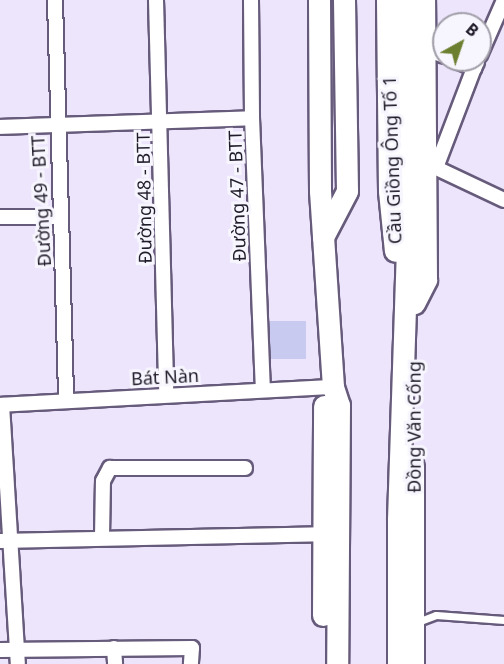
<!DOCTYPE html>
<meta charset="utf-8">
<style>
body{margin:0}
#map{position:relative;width:504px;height:664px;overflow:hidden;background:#ede5fc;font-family:"Noto Sans",sans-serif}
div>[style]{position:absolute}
.building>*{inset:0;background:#c8cbef;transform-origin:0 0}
.roads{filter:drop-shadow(2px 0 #675b7b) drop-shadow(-2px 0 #675b7b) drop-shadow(0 2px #675b7b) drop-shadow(0 -2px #675b7b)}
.lane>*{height:7px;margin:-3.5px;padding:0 3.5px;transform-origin:3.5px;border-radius:3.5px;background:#fff}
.street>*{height:14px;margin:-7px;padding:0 7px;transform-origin:7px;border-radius:7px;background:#fff}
.secondary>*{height:20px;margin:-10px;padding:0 10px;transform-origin:10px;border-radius:10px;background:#fff}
.primary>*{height:21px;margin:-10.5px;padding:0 10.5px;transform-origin:10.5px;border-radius:10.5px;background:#fff}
span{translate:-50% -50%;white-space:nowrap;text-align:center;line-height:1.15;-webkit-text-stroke:6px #f7f5fd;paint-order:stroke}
.street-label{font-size:18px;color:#211c2a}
.north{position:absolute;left:432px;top:12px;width:60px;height:60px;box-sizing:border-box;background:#f7f5fd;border:2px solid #a19ea9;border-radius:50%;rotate:40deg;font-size:16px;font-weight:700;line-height:24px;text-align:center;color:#211c2a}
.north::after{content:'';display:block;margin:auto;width:21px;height:27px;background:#6c7f30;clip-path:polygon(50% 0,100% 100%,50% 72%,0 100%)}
</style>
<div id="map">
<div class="building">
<div style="left:306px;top:321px;width:38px;height:37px;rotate:90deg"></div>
</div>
<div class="roads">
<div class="lane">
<div style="left:415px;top:623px;width:22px;rotate:-21deg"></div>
<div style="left:436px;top:615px;width:68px;rotate:4.2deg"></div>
</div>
<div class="street">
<div style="left:55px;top:0;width:400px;rotate:88.4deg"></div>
<div style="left:156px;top:0;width:395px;rotate:88.5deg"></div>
<div style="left:251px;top:0;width:118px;rotate:89.5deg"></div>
<div style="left:252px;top:118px;width:272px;rotate:87.7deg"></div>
<div style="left:426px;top:49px;width:19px;rotate:21deg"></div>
<div style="left:480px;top:55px;width:60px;rotate:-66.4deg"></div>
<div style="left:454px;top:60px;width:22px;rotate:22deg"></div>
<div style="left:474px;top:68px;width:7px;rotate:-63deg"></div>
<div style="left:0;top:127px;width:252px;rotate:-2deg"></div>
<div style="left:430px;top:165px;width:82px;rotate:25.3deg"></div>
<div style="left:437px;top:165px;width:104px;rotate:-69.1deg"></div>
<div style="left:0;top:217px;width:60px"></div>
<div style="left:0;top:405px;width:333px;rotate:-3.1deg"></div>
<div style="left:2px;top:405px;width:259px;rotate:86.5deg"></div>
<div style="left:102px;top:537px;width:56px;rotate:-89deg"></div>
<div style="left:103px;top:481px;width:15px;rotate:-62deg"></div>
<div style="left:110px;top:468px;width:135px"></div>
<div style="left:0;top:541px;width:322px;rotate:-1.2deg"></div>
<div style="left:114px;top:648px;width:16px;rotate:86deg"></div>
<div style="left:0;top:650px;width:192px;rotate:-0.6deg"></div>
<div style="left:192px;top:648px;width:16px;rotate:94deg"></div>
</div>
<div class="secondary">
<div style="left:415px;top:304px;width:27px;rotate:-63deg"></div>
<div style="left:427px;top:280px;width:280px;rotate:-90.4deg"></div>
</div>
<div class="primary">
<div style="left:319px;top:0;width:191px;rotate:89.7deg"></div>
<div style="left:320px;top:191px;width:196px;rotate:86.2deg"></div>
<div style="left:333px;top:387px;width:19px;rotate:72deg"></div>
<div style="left:339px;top:405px;width:259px;rotate:90.4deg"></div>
<div style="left:387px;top:0;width:191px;rotate:89.4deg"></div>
<div style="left:389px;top:191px;width:60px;rotate:84.3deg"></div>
<div style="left:323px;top:237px;width:52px;rotate:-62.4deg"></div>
<div style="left:347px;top:191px;width:191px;rotate:-90.9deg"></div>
<div style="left:323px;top:615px;width:209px;rotate:-89.7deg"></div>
<div style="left:398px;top:664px;width:145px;rotate:-90deg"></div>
<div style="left:398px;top:519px;width:328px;rotate:-88.1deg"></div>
<div style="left:409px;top:191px;width:191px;rotate:-90.9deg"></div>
<div style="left:413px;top:664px;width:198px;rotate:-90deg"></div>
</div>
</div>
<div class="street-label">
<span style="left:392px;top:160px;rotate:-92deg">Cầu Giồng Ông Tố 1</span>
<span style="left:237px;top:196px;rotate:-92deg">Đường 47 - BTT</span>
<span style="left:144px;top:198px;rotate:-91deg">Đường 48 - BTT</span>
<span style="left:41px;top:201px;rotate:-93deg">Đường 49 - BTT</span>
<span style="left:165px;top:377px;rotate:-3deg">Bát Nàn</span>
<span style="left:414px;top:427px;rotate:-90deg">Đồng Văn Cống</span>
</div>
<div class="north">B</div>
</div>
